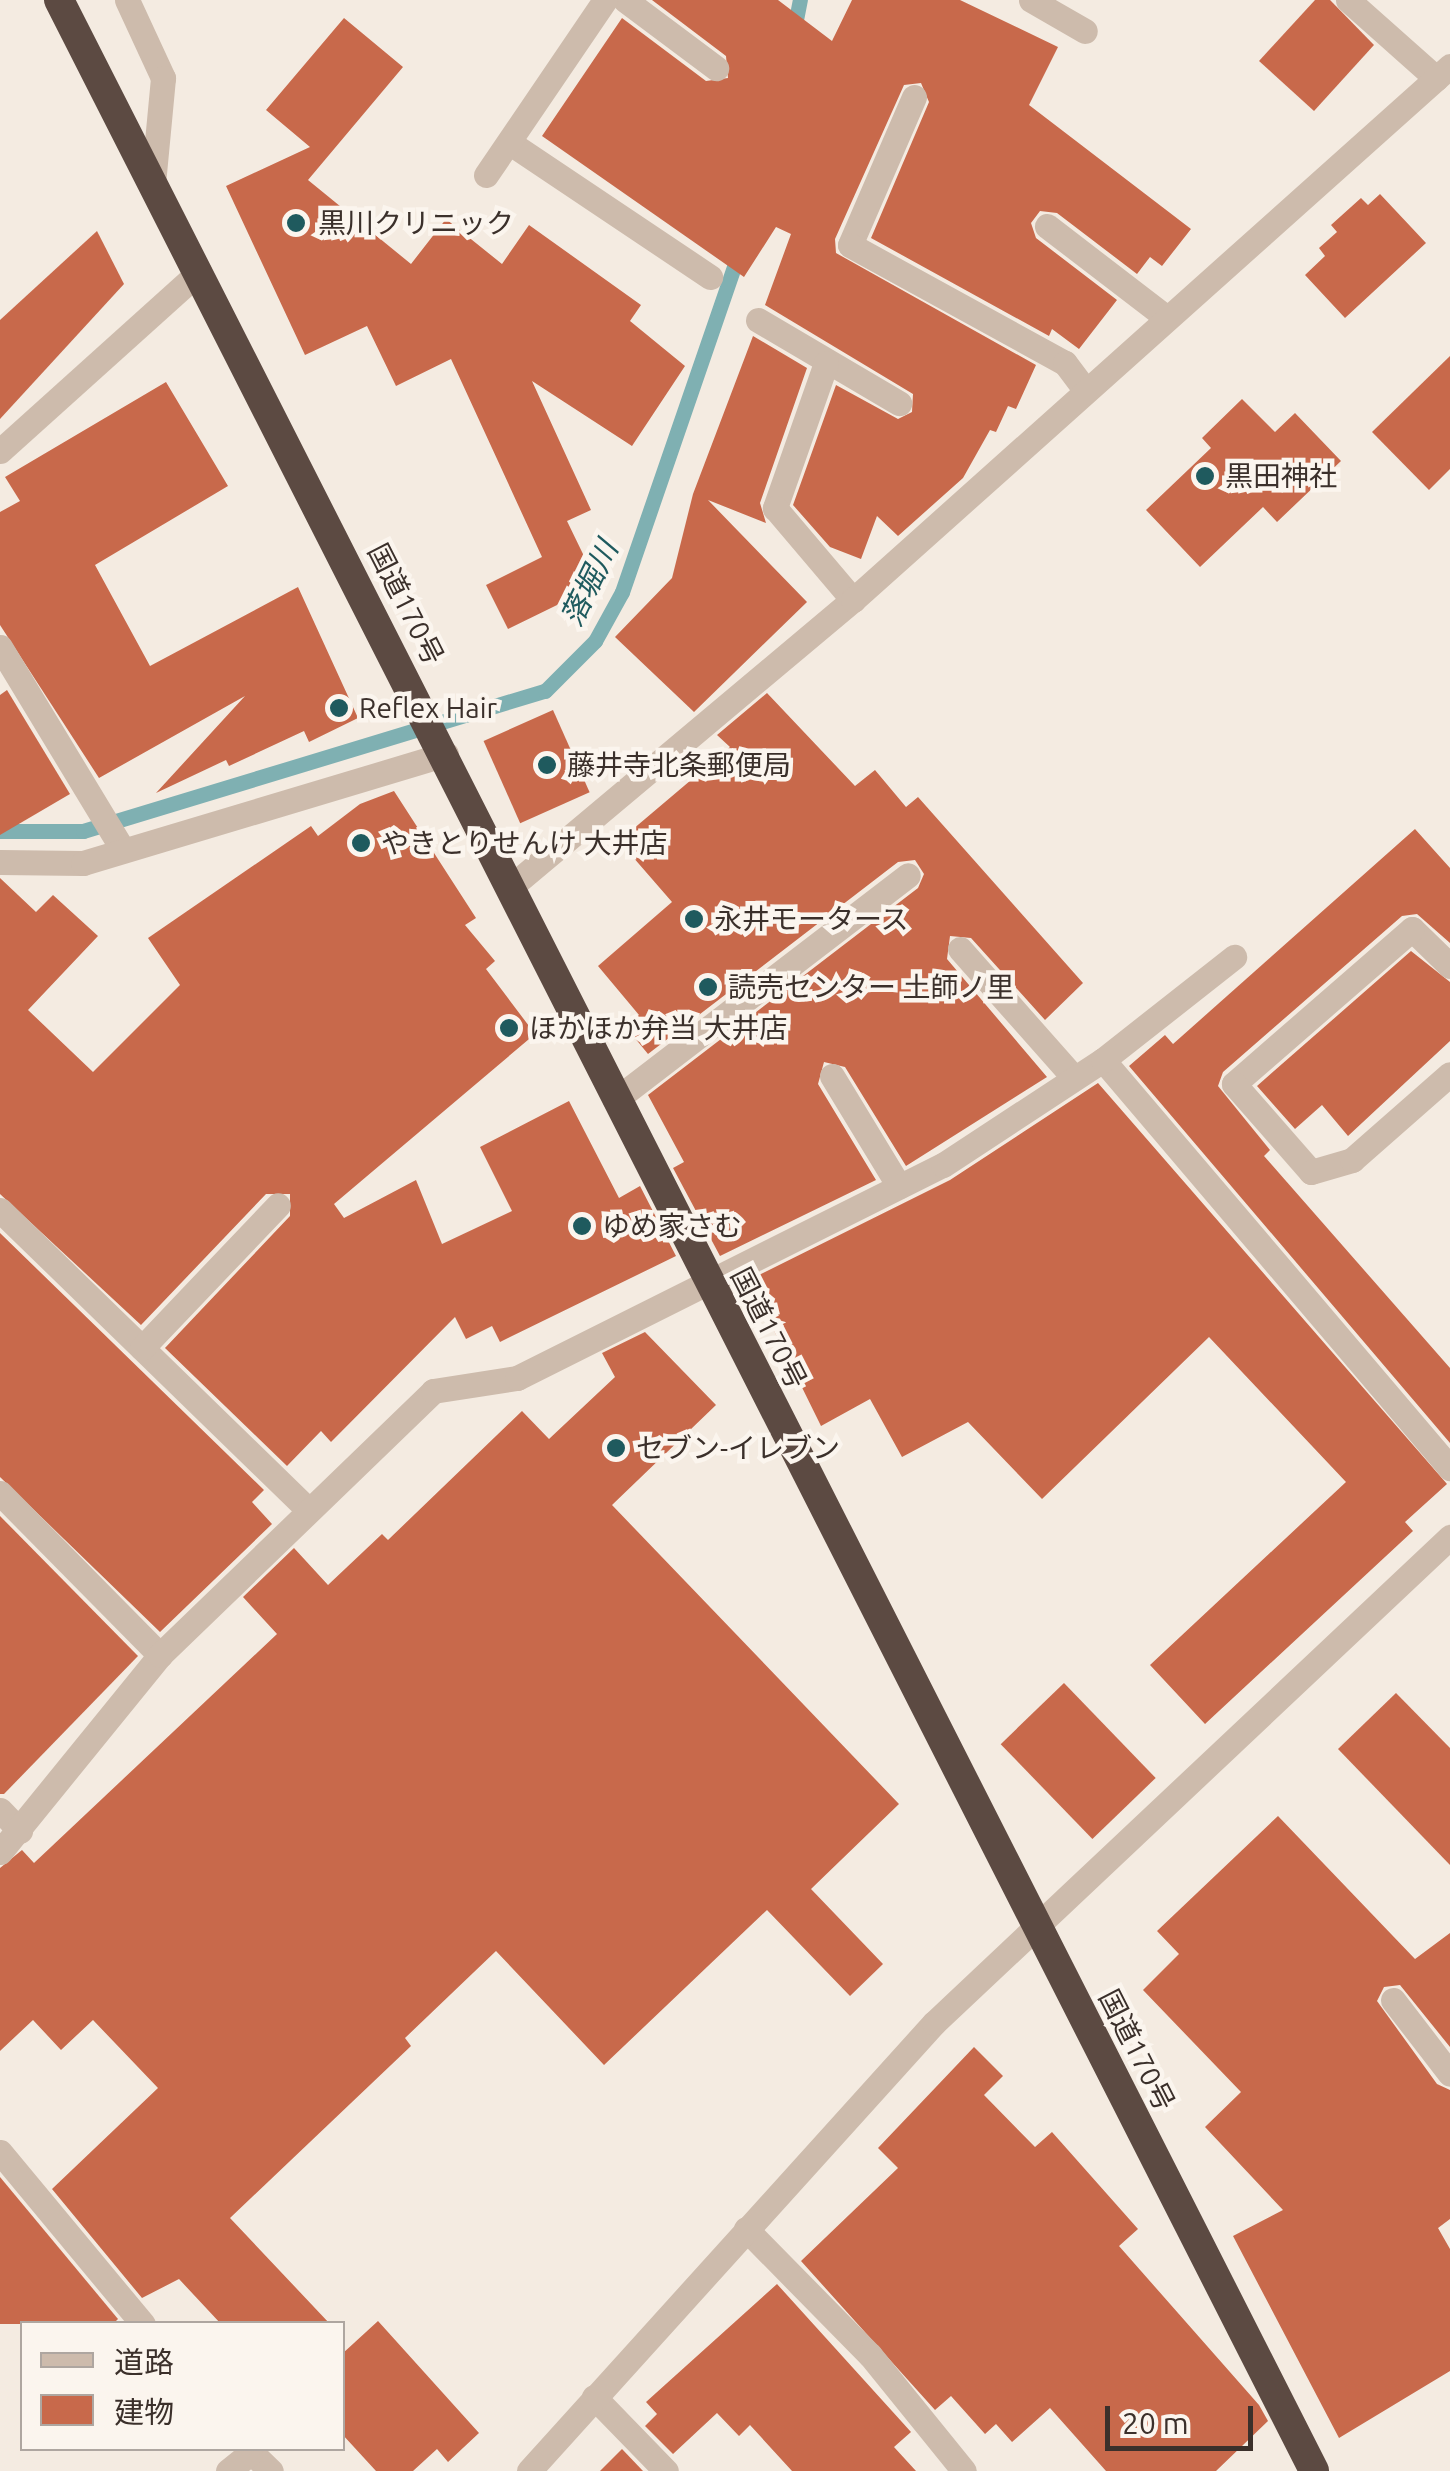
<!DOCTYPE html>
<meta charset="utf-8">
<style>
body{margin:0}
#map{position:relative;width:1450px;height:2471px;overflow:hidden;background:#f4ebe1;font-family:Ubuntu,"Noto Sans JP",sans-serif}
div>[style]{position:absolute}
.stream>*{height:15px;margin:-7.5px;padding:0 7.5px;transform-origin:7.5px;border-radius:7.5px;background:#7fb0b2}
.building>*{inset:0;background:#c8694b;transform-origin:0 0}
.minor>*{height:25px;margin:-12.5px;padding:0 12.5px;transform-origin:12.5px;border-radius:12.5px;background:#cdbbac}
.highway>*{height:30px;margin:-15px;padding:0 15px;transform-origin:15px;border-radius:15px;background:#5c4a42}
.dots>*{width:28px;height:28px;translate:-50% -50%;box-sizing:border-box;border:5px solid #fbf5ee;border-radius:50%}
span{translate:-50% -50%;white-space:nowrap;text-align:center;line-height:1.15;-webkit-text-stroke:9px #fbf5ee;paint-order:stroke}
.poi-label{font-size:28px;color:#3b302b}
.left{translate:0 -50%;text-align:left}
.street-label{font-size:28px;color:#3b302b}
.water-label{font-size:30px;color:#1f5a5e;font-style:italic}
.legend{position:absolute;left:20px;top:2321px;width:325px;height:130px;box-sizing:border-box;background:#fbf5ee;border:2px solid #aea6a0;margin:0;padding:12px 18px;list-style:none;font-size:30px;color:#3b302b}
.legend li{display:flex;align-items:center;gap:20px;height:50px}
.legend b{width:50px;border:2px solid #aea6a0}
.scale{position:absolute;left:1105px;top:2406px;width:148px;height:45px;box-sizing:border-box;border:5px solid #3b302b;border-top:0;padding-left:12px;font-size:30px;line-height:35px;white-space:nowrap;color:#3b302b;-webkit-text-stroke:8px #fbf5ee;paint-order:stroke}
</style>
<div id="map">
<div class="stream">
<div style="left:794px;top:30px;width:31px;rotate:-79deg"></div>
<div style="left:0;top:831px;width:83px"></div>
<div style="left:83px;top:831px;width:483px;rotate:-16.9deg"></div>
<div style="left:545px;top:691px;width:71px;rotate:-45deg"></div>
<div style="left:595px;top:641px;width:56px;rotate:-61.1deg"></div>
<div style="left:622px;top:592px;width:360px;rotate:-71deg"></div>
</div>
<div class="building">
<div style="clip-path:polygon(652px 0,778px 0,832px 41px,852px 0,960px 0,1058px 47px,1029px 105px,1191px 229px,1162px 266px,1150px 257px,1137px 274px,1057px 213px,1040px 211px,1031px 223px,1036px 238px,1117px 300px,1079px 349px,1052px 329px,1049px 336px,871px 238px,929px 102px,921px 83px,904px 85px,835px 239px,836px 253px,1036px 365px,1016px 409px,1008px 406px,996px 432px,990px 430px,963px 478px,898px 536px,877px 516px,861px 559px,830px 547px,793px 505px,836px 385px,898px 419px,912px 412px,913px 394px,765px 305px,791px 234px,776px 227px,744px 277px,542px 136px,622px 18px,706px 81px,728px 78px,726px 56px)"></div>
<div style="clip-path:polygon(1315px 0,1330px 0,1374px 45px,1314px 111px,1259px 61px)"></div>
<div style="clip-path:polygon(344px 18px,403px 67px,308px 180px,411px 264px,446px 219px,502px 264px,529px 225px,641px 305px,630px 321px,685px 366px,632px 446px,532px 381px,591px 510px,567px 521px,598px 585px,508px 629px,486px 585px,542px 557px,451px 359px,396px 386px,367px 326px,305px 355px,226px 186px,310px 147px,266px 110px)"></div>
<div style="clip-path:polygon(1380px 194px,1426px 243px,1345px 318px,1305px 275px,1325px 256px,1319px 248px,1337px 232px,1331px 225px,1361px 198px,1368px 205px)"></div>
<div style="clip-path:polygon(97px 231px,124px 284px,0 419px,0 320px)"></div>
<div style="clip-path:polygon(753px 336px,807px 368px,760px 503px,766px 523px,708px 500px,807px 602px,694px 712px,615px 637px,672px 578px,693px 494px)"></div>
<div style="clip-path:polygon(1450px 356px,1450px 469px,1429px 490px,1372px 432px)"></div>
<div style="clip-path:polygon(166px 382px,228px 486px,95px 565px,150px 666px,298px 587px,358px 718px,309px 742px,304px 731px,229px 766px,226px 760px,156px 793px,245px 696px,99px 778px,0 625px,0 512px,20px 501px,5px 477px)"></div>
<div style="clip-path:polygon(1242px 399px,1275px 432px,1295px 413px,1341px 461px,1277px 522px,1263px 507px,1200px 567px,1146px 510px,1211px 448px,1202px 438px)"></div>
<div style="clip-path:polygon(7px 690px,70px 794px,0 835px,0 695px)"></div>
<div style="clip-path:polygon(767px 693px,855px 786px,875px 770px,906px 807px,918px 797px,1083px 983px,1045px 1020px,971px 938px,950px 936px,947px 959px,1047px 1077px,906px 1166px,845px 1067px,824px 1062px,818px 1084px,876px 1180px,720px 1256px,673px 1168px,684px 1162px,648px 1095px,918px 888px,924px 874px,915px 860px,898px 862px,648px 1054px,625px 1026px,639px 1015px,598px 966px,672px 902px,619px 841px,730px 747px,717px 735px)"></div>
<div style="left:553px;top:710px;width:90px;height:76px;rotate:66deg"></div>
<div style="clip-path:polygon(394px 791px,476px 918px,465px 925px,495px 961px,486px 969px,535px 1034px,334px 1204px,344px 1218px,416px 1180px,442px 1244px,512px 1211px,480px 1147px,569px 1101px,619px 1198px,640px 1186px,676px 1256px,500px 1342px,492px 1326px,466px 1339px,455px 1317px,331px 1442px,321px 1431px,287px 1466px,165px 1348px,290px 1216px,290px 1194px,266px 1194px,141px 1325px,0 1194px,0 878px,36px 912px,53px 895px,98px 936px,28px 1010px,93px 1072px,180px 985px,148px 938px,311px 826px,318px 836px,360px 804px)"></div>
<div style="clip-path:polygon(1415px 829px,1450px 868px,1450px 943px,1417px 914px,1402px 916px,1223px 1072px,1218px 1086px,1270px 1150px,1264px 1156px,1450px 1368px,1450px 1443px,1129px 1066px,1165px 1035px,1173px 1044px)"></div>
<div style="clip-path:polygon(1411px 951px,1450px 982px,1450px 1041px,1348px 1136px,1322px 1105px,1295px 1129px,1257px 1086px)"></div>
<div style="clip-path:polygon(1098px 1083px,1447px 1484px,1405px 1522px,1413px 1531px,1205px 1724px,1150px 1665px,1346px 1482px,1209px 1337px,1042px 1499px,968px 1422px,902px 1457px,870px 1399px,821px 1426px,749px 1280px,950px 1180px)"></div>
<div style="clip-path:polygon(0 1233px,264px 1490px,252px 1502px,272px 1524px,160px 1632px,0 1477px)"></div>
<div style="clip-path:polygon(645px 1332px,716px 1405px,612px 1505px,899px 1804px,811px 1889px,883px 1964px,850px 1996px,767px 1910px,604px 2065px,496px 1951px,405px 2038px,411px 2046px,230px 2218px,330px 2324px,221px 2324px,179px 2279px,142px 2298px,52px 2189px,158px 2088px,93px 2020px,61px 2050px,33px 2020px,0 2051px,0 1868px,22px 1850px,34px 1863px,277px 1634px,243px 1597px,294px 1548px,328px 1585px,382px 1534px,388px 1540px,522px 1411px,549px 1439px,615px 1377px,602px 1353px)"></div>
<div style="clip-path:polygon(0 1516px,138px 1656px,4px 1794px,0 1794px)"></div>
<div style="left:1064px;top:1683px;width:132px;height:88px;rotate:46deg"></div>
<div style="clip-path:polygon(1396px 1693px,1450px 1748px,1450px 1865px,1338px 1749px)"></div>
<div style="clip-path:polygon(1278px 1816px,1415px 1959px,1450px 1933px,1450px 2047px,1400px 1985px,1384px 1987px,1377px 2001px,1437px 2084px,1450px 2090px,1450px 2219px,1438px 2228px,1450px 2249px,1450px 2371px,1339px 2438px,1233px 2236px,1283px 2210px,1205px 2127px,1241px 2092px,1143px 1990px,1179px 1954px,1157px 1931px)"></div>
<div style="clip-path:polygon(974px 2047px,1003px 2076px,984px 2095px,1035px 2147px,1052px 2132px,1138px 2229px,1119px 2246px,1259px 2405px,1268px 2421px,1216px 2471px,1106px 2471px,1050px 2408px,1012px 2442px,996px 2424px,985px 2434px,951px 2396px,935px 2410px,801px 2261px,898px 2168px,878px 2148px)"></div>
<div style="clip-path:polygon(0 2177px,118px 2319px,113px 2324px,0 2324px)"></div>
<div style="clip-path:polygon(777px 2284px,911px 2432px,894px 2447px,916px 2471px,792px 2471px,750px 2425px,739px 2436px,717px 2413px,673px 2454px,645px 2426px,657px 2414px,646px 2402px)"></div>
<div style="clip-path:polygon(378px 2321px,479px 2433px,448px 2462px,437px 2449px,413px 2471px,376px 2471px,342px 2434px,342px 2354px)"></div>
<div style="clip-path:polygon(622px 2449px,643px 2471px,600px 2471px)"></div>
</div>
<div class="minor">
<div style="left:127px;top:0;width:86px;rotate:65.2deg"></div>
<div style="left:163px;top:78px;width:105px;rotate:95.4deg"></div>
<div style="left:625px;top:0;width:114px;rotate:36.8deg"></div>
<div style="left:1031px;top:0;width:62px;rotate:29.9deg"></div>
<div style="left:1348px;top:0;width:118px;rotate:41.6deg"></div>
<div style="left:914px;top:97px;width:161px;rotate:113.4deg"></div>
<div style="left:850px;top:245px;width:245px;rotate:28.8deg"></div>
<div style="left:1065px;top:363px;width:34px;rotate:53deg"></div>
<div style="left:510px;top:143px;width:241px;rotate:33.8deg"></div>
<div style="left:486px;top:175px;width:212px;rotate:-55.8deg"></div>
<div style="left:1047px;top:226px;width:151px;rotate:37.5deg"></div>
<div style="left:758px;top:320px;width:164px;rotate:30.5deg"></div>
<div style="left:826px;top:363px;width:154px;rotate:109.4deg"></div>
<div style="left:775px;top:508px;width:121px;rotate:49.7deg"></div>
<div style="left:0;top:451px;width:268px;rotate:-42deg"></div>
<div style="left:0;top:647px;width:237px;rotate:58.8deg"></div>
<div style="left:0;top:862px;width:83px;rotate:0.7deg"></div>
<div style="left:83px;top:863px;width:379px;rotate:-16.7deg"></div>
<div style="left:513px;top:885px;width:444px;rotate:-40deg"></div>
<div style="left:853px;top:600px;width:801px;rotate:-41.81deg"></div>
<div style="left:960px;top:949px;width:172px;rotate:48.5deg"></div>
<div style="left:1450px;top:966px;width:53px;rotate:-135.8deg"></div>
<div style="left:1412px;top:929px;width:236px;rotate:139deg"></div>
<div style="left:1234px;top:1084px;width:117px;rotate:48.8deg"></div>
<div style="left:1311px;top:1172px;width:43px;rotate:-16.3deg"></div>
<div style="left:1352px;top:1160px;width:130px;rotate:-41.3deg"></div>
<div style="left:1103px;top:1060px;width:536px;rotate:49.62deg"></div>
<div style="left:832px;top:1076px;width:129px;rotate:58.7deg"></div>
<div style="left:615px;top:1100px;width:369px;rotate:-37.5deg"></div>
<div style="left:0;top:1210px;width:431px;rotate:44.2deg"></div>
<div style="left:142px;top:1348px;width:197px;rotate:-46.4deg"></div>
<div style="left:0;top:1493px;width:228px;rotate:45.4deg"></div>
<div style="left:0;top:1810px;width:29px;rotate:46deg"></div>
<div style="left:0;top:1852px;width:254px;rotate:-50.9deg"></div>
<div style="left:160px;top:1655px;width:380px;rotate:-44deg"></div>
<div style="left:433px;top:1391px;width:85px;rotate:-8.8deg"></div>
<div style="left:517px;top:1378px;width:476px;rotate:-26.6deg"></div>
<div style="left:943px;top:1165px;width:191px;rotate:-33.3deg"></div>
<div style="left:1103px;top:1060px;width:167px;rotate:-38.2deg"></div>
<div style="left:1393px;top:2000px;width:93px;rotate:52.4deg"></div>
<div style="left:0;top:2152px;width:224px;rotate:50.3deg"></div>
<div style="left:746px;top:2229px;width:177px;rotate:45.5deg"></div>
<div style="left:870px;top:2355px;width:149px;rotate:51deg"></div>
<div style="left:594px;top:2397px;width:103px;rotate:45.8deg"></div>
<div style="left:247px;top:2448px;width:33px;rotate:44deg"></div>
<div style="left:228px;top:2471px;width:28px;rotate:-39deg"></div>
<div style="left:529px;top:2471px;width:604px;rotate:-47.89deg"></div>
<div style="left:934px;top:2023px;width:709px;rotate:-43.29deg"></div>
</div>
<div class="highway">
<div style="left:59px;top:0;width:2771px;rotate:63.07deg"></div>
</div>
<div class="dots">
<div style="left:296px;top:223px;background:#1f5a5e"></div>
<div style="left:1205px;top:476px;background:#1f5a5e"></div>
<div style="left:339px;top:708px;background:#1f5a5e"></div>
<div style="left:547px;top:765px;background:#1f5a5e"></div>
<div style="left:361px;top:843px;background:#1f5a5e"></div>
<div style="left:694px;top:919px;background:#1f5a5e"></div>
<div style="left:708px;top:987px;background:#1f5a5e"></div>
<div style="left:509px;top:1028px;background:#1f5a5e"></div>
<div style="left:582px;top:1226px;background:#1f5a5e"></div>
<div style="left:616px;top:1448px;background:#1f5a5e"></div>
</div>
<div class="poi-label">
<span class="left" style="left:318px;top:223px">黒川クリニック</span>
<span class="left" style="left:1225px;top:476px">黒田神社</span>
<span class="left" style="left:359px;top:708px">Reflex Hair</span>
<span class="left" style="left:567px;top:765px">藤井寺北条郵便局</span>
<span class="left" style="left:381px;top:843px">やきとりせんけ 大井店</span>
<span class="left" style="left:714px;top:919px">永井モータース</span>
<span class="left" style="left:728px;top:987px">読売センター 土師ノ里</span>
<span class="left" style="left:529px;top:1028px">ほかほか弁当 大井店</span>
<span class="left" style="left:602px;top:1226px">ゆめ家さむ</span>
<span class="left" style="left:636px;top:1448px">セブン-イレブン</span>
</div>
<div class="street-label">
<span style="left:406px;top:604px;rotate:63deg">国道170号</span>
<span style="left:769px;top:1328px;rotate:63deg">国道170号</span>
<span style="left:1137px;top:2050px;rotate:63deg">国道170号</span>
</div>
<div class="water-label">
<span style="left:589px;top:583px;rotate:-64deg">落堀川</span>
</div>
<ul class="legend">
<li><b style="height:12px;background:#cdbbac"></b>道路</li>
<li><b style="height:28px;background:#c8694b"></b>建物</li>
</ul>
<div class="scale">20 m</div>
</div>
